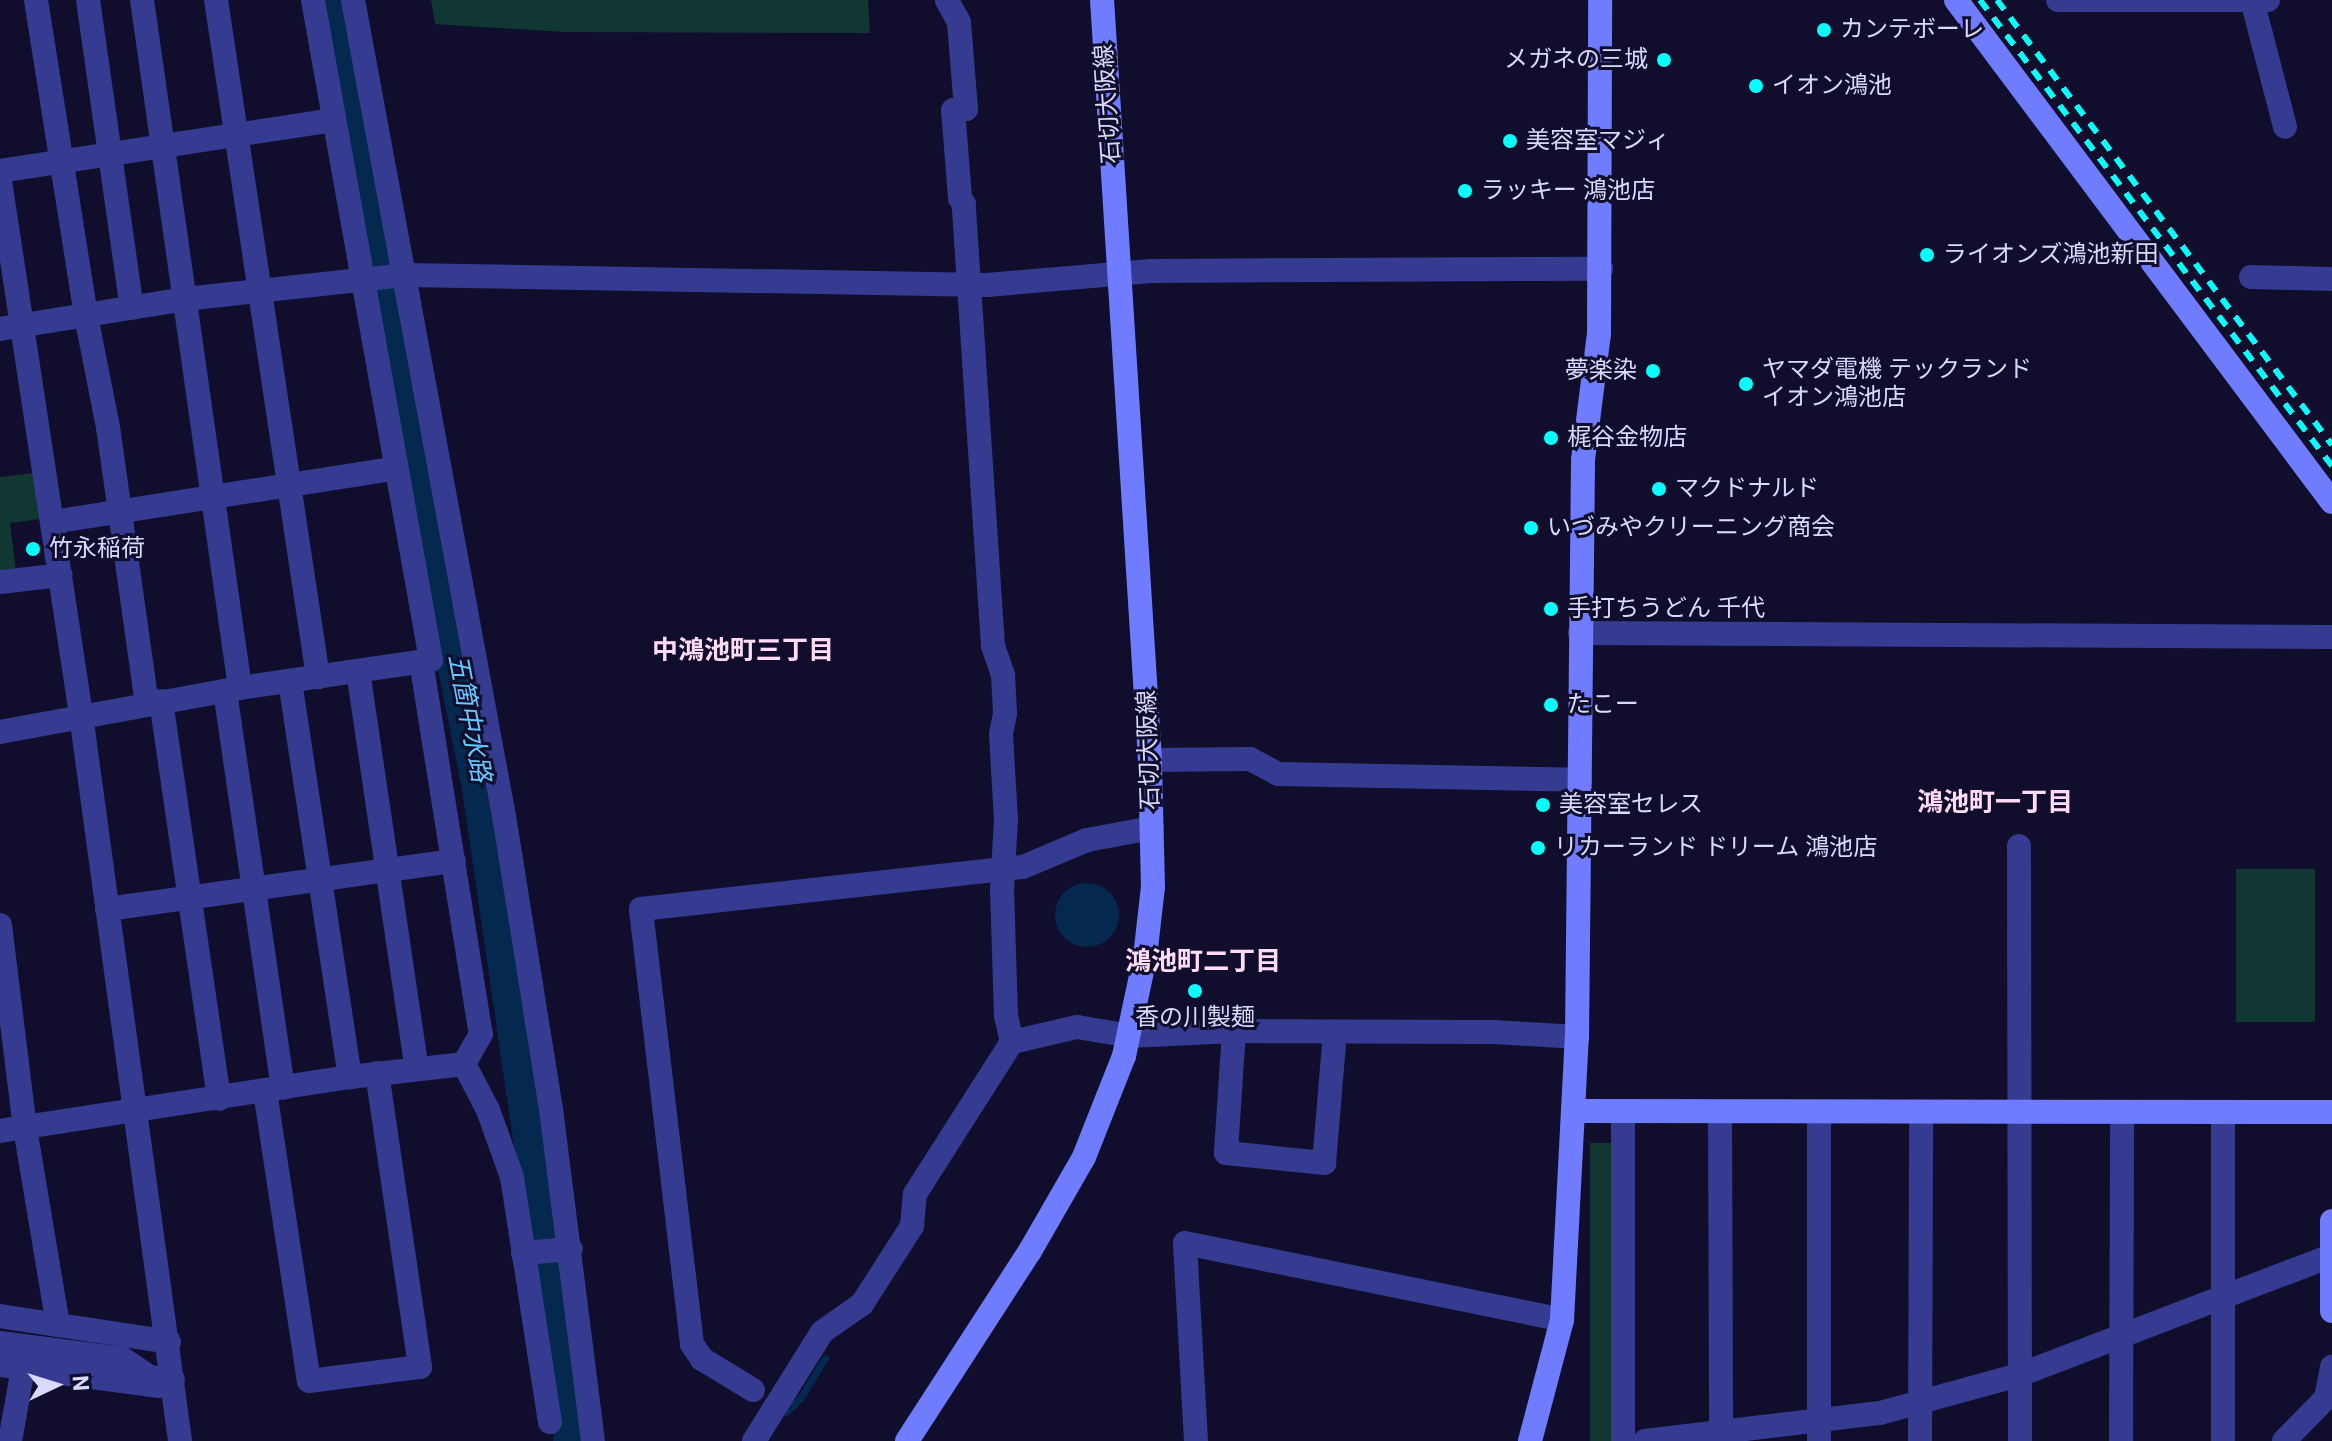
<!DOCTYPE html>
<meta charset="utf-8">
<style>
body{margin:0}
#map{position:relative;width:2332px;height:1441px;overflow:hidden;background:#100e2c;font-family:Roboto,"Noto Sans JP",sans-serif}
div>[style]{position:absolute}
.green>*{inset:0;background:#103731;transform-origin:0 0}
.water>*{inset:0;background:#05284e}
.round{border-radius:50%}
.stream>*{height:7px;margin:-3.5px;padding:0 3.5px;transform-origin:3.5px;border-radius:3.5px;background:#05284e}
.river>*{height:42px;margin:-21px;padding:0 21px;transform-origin:21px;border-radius:21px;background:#05284e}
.street>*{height:24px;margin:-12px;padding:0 12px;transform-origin:12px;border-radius:12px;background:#343b90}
.secondary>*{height:24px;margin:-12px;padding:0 12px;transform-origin:12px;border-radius:12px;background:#707cff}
.rail>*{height:6px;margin-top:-3px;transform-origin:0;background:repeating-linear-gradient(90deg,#05fffd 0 12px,transparent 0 22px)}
.dots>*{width:22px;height:22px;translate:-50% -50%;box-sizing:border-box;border:4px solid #100e2c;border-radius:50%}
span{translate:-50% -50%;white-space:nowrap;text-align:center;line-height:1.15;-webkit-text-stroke:6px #100e2c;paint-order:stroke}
.poi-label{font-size:24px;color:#d9d9ff}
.left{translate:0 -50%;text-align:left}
.right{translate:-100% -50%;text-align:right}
.street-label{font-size:24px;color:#d9d9ff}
.neighbourhood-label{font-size:26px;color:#ffdbf6;font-weight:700}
.water-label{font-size:26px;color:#67c9ff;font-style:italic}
.north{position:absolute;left:16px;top:1345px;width:80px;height:80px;-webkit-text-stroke:6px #100e2c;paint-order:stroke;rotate:86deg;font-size:22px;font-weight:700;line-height:32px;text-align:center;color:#d9d9ff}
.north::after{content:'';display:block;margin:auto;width:28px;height:36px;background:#d9d9ff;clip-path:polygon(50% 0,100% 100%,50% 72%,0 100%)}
</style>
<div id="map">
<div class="green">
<div style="clip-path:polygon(431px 0,868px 0,870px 33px,564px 32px,435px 24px)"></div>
<div style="clip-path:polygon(41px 472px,47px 518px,10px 523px,17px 578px,0 580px,0 477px)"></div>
<div style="left:2236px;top:869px;width:79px;height:153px"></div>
<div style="left:1614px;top:1143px;width:298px;height:24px;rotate:90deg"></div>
</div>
<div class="water">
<div class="round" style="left:1055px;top:883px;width:64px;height:64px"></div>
</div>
<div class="stream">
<div style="left:786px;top:1412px;width:21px;rotate:-45deg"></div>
<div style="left:801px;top:1397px;width:46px;rotate:-58.4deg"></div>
</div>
<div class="river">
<div style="left:334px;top:0;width:305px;rotate:80.4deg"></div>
<div style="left:385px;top:301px;width:497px;rotate:78.6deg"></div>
<div style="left:483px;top:788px;width:653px;rotate:81.72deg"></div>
<div style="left:577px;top:1434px;width:8px;rotate:113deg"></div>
</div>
<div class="street">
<div style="left:36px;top:0;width:320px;rotate:81deg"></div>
<div style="left:86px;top:316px;width:113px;rotate:78.8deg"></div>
<div style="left:108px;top:427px;width:280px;rotate:82deg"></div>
<div style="left:88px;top:0;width:311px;rotate:81.9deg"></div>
<div style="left:142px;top:0;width:695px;rotate:81.89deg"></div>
<div style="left:216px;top:0;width:685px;rotate:81.43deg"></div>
<div style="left:353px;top:0;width:830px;rotate:79.52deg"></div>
<div style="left:504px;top:816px;width:297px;rotate:80.9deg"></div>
<div style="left:551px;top:1109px;width:335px;rotate:82.8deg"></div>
<div style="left:2058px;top:0;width:210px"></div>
<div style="left:2252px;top:0;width:131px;rotate:75.4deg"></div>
<div style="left:0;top:171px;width:337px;rotate:-8.7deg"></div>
<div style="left:0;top:181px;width:540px;rotate:81.37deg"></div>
<div style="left:81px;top:715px;width:733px;rotate:82.23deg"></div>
<div style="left:2251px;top:277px;width:81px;rotate:1.4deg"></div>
<div style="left:0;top:329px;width:187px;rotate:-9.2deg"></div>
<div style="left:185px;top:299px;width:221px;rotate:-6.2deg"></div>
<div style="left:405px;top:275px;width:582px;rotate:0.98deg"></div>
<div style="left:987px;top:285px;width:164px;rotate:-4.9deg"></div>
<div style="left:1150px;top:271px;width:451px;rotate:-0.3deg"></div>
<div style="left:53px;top:522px;width:347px;rotate:-8.9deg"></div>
<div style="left:0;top:582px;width:61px;rotate:-6.5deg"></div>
<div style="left:1580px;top:633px;width:752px;rotate:0.3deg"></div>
<div style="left:421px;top:661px;width:378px;rotate:80.9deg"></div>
<div style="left:481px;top:1034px;width:34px;rotate:120deg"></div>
<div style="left:358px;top:671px;width:402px;rotate:81.6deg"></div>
<div style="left:290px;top:681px;width:401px;rotate:81.4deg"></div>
<div style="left:225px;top:691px;width:401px;rotate:81.7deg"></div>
<div style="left:161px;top:701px;width:402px;rotate:81.7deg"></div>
<div style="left:0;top:732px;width:244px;rotate:-10.4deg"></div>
<div style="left:240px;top:688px;width:193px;rotate:-8.3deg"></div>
<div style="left:431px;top:660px;width:670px;rotate:-100.14deg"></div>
<div style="left:1150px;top:760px;width:100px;rotate:-0.6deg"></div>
<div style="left:1250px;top:759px;width:32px;rotate:28deg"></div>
<div style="left:1278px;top:774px;width:302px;rotate:1.1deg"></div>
<div style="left:2019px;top:846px;width:595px;rotate:89.9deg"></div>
<div style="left:107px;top:909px;width:350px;rotate:-7.9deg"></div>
<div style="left:0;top:925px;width:205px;rotate:83deg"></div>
<div style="left:25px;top:1128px;width:200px;rotate:80.5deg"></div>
<div style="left:1234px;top:1031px;width:122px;rotate:93.8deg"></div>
<div style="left:1226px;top:1153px;width:99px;rotate:5.8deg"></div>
<div style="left:1324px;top:1163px;width:132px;rotate:-85.2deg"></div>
<div style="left:1012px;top:1042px;width:67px;rotate:-13deg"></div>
<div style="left:1077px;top:1027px;width:54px;rotate:9.6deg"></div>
<div style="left:1130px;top:1036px;width:104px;rotate:-2.8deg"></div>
<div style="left:1234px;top:1031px;width:260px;rotate:0.2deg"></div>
<div style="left:1494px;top:1032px;width:83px;rotate:3.4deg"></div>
<div style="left:464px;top:1064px;width:52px;rotate:62.4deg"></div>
<div style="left:488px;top:1110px;width:71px;rotate:70.3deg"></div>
<div style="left:512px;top:1177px;width:248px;rotate:81.2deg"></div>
<div style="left:265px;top:1091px;width:293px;rotate:81.4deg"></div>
<div style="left:309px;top:1381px;width:112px;rotate:-7.2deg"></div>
<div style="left:420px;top:1367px;width:297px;rotate:-98.3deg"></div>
<div style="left:1720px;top:1112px;width:329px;rotate:89.8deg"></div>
<div style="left:1819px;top:1112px;width:329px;rotate:90deg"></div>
<div style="left:0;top:1131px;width:354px;rotate:-8.8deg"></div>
<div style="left:350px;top:1077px;width:115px;rotate:-6.5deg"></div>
<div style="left:523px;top:1253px;width:48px;rotate:-4.8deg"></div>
<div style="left:0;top:1316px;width:171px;rotate:8.7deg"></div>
<div style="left:0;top:1343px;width:124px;rotate:7.4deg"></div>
<div style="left:123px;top:1359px;width:32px;rotate:34deg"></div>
<div style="left:150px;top:1377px;width:23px;rotate:7deg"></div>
<div style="left:0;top:1365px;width:161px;rotate:7.5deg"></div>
<div style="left:753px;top:1390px;width:60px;rotate:-148.7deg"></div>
<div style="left:702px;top:1359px;width:18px;rotate:-124deg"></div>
<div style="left:692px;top:1344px;width:438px;rotate:-96.7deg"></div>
<div style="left:641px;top:909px;width:384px;rotate:-6.3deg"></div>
<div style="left:1023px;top:867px;width:69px;rotate:-22.9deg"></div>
<div style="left:1087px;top:840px;width:66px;rotate:-10.5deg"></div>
<div style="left:10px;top:1441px;width:74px;rotate:-79.9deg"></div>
<div style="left:754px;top:1441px;width:128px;rotate:-58deg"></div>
<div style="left:822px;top:1332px;width:49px;rotate:-35deg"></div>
<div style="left:862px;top:1304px;width:93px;rotate:-57.3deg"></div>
<div style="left:912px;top:1226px;width:32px;rotate:-85deg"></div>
<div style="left:915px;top:1194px;width:180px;rotate:-57.5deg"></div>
<div style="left:1012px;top:1042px;width:27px;rotate:-103deg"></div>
<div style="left:1006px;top:1016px;width:126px;rotate:-91.8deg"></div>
<div style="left:1002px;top:890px;width:71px;rotate:-86.8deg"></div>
<div style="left:1006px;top:819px;width:85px;rotate:-93.4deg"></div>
<div style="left:1001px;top:734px;width:21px;rotate:-79deg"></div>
<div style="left:1005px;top:713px;width:38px;rotate:-93deg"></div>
<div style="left:1003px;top:675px;width:31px;rotate:-109deg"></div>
<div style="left:993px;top:646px;width:443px;rotate:-93.8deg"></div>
<div style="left:964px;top:204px;width:7px;rotate:-124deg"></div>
<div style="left:960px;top:198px;width:88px;rotate:-94.5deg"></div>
<div style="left:953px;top:110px;width:13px;rotate:-4deg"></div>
<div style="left:966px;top:109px;width:87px;rotate:-94.6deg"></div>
<div style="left:959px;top:22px;width:25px;rotate:-119deg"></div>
<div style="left:1196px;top:1441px;width:198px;rotate:-93.2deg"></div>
<div style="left:1185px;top:1243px;width:385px;rotate:11.5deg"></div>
<div style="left:1623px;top:1441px;width:330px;rotate:-90deg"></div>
<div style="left:1645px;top:1441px;width:237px;rotate:-6.8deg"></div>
<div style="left:1880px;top:1413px;width:144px;rotate:-15.3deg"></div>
<div style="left:2019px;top:1375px;width:334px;rotate:-20.9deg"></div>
<div style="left:1920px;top:1441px;width:329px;rotate:-89.8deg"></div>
<div style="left:2121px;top:1441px;width:329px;rotate:-89.8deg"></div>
<div style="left:2223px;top:1441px;width:329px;rotate:-90deg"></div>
<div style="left:2284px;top:1441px;width:60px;rotate:-45.7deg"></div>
<div style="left:2326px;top:1398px;width:32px;rotate:-79deg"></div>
</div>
<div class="secondary">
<div style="left:1956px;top:0;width:627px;rotate:53.17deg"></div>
<div style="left:1573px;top:1111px;width:759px;rotate:0.08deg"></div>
<div style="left:2332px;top:1221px;width:90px;rotate:90deg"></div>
<div style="left:907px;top:1441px;width:226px;rotate:-57.1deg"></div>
<div style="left:1030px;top:1251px;width:108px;rotate:-60.1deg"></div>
<div style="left:1084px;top:1157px;width:109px;rotate:-68.4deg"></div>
<div style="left:1124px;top:1056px;width:101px;rotate:-78deg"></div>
<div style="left:1145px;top:957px;width:70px;rotate:-83.5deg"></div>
<div style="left:1153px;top:887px;width:127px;rotate:-91.4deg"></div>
<div style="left:1150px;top:760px;width:762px;rotate:-93.61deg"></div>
<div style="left:1530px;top:1441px;width:125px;rotate:-75.2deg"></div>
<div style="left:1562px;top:1320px;width:283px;rotate:-87deg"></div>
<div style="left:1577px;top:1037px;width:577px;rotate:-89.4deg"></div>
<div style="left:1583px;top:460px;width:127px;rotate:-82.8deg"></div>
<div style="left:1599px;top:334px;width:334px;rotate:-89.8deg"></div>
</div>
<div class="rail">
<div style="left:1980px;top:0;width:584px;rotate:52.93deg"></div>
<div style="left:1997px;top:0;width:557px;rotate:53.03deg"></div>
</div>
<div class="dots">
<div style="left:1824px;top:30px;background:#05fffd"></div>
<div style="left:1664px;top:60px;background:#05fffd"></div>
<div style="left:1756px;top:86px;background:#05fffd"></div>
<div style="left:1510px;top:141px;background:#05fffd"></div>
<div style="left:1465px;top:191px;background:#05fffd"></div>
<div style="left:1927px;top:255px;background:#05fffd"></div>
<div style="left:1653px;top:371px;background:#05fffd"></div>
<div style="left:1746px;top:384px;background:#05fffd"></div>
<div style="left:1551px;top:438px;background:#05fffd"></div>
<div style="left:1659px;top:489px;background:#05fffd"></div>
<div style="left:1531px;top:528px;background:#05fffd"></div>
<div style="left:33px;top:549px;background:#05fffd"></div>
<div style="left:1551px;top:609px;background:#05fffd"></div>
<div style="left:1551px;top:705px;background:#05fffd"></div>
<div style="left:1543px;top:805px;background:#05fffd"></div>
<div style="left:1538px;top:848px;background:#05fffd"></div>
<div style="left:1195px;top:991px;background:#05fffd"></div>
</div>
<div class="poi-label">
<span class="left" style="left:1840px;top:30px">カンテボーレ</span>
<span class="right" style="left:1648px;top:60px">メガネの三城</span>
<span class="left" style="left:1772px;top:86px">イオン鴻池</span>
<span class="left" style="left:1526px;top:141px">美容室マジィ</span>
<span class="left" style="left:1481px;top:191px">ラッキー 鴻池店</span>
<span class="left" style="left:1943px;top:255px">ライオンズ鴻池新田</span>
<span class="left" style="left:1762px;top:384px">ヤマダ電機 テックランド<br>イオン鴻池店</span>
<span class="right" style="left:1637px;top:371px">夢楽染</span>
<span class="left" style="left:1567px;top:438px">梶谷金物店</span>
<span class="left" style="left:1675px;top:489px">マクドナルド</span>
<span class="left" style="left:1547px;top:528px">いづみやクリーニング商会</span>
<span class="left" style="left:49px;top:549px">竹永稲荷</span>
<span class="left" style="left:1567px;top:609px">手打ちうどん 千代</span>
<span class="left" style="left:1567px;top:705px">たこー</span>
<span class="left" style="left:1559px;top:805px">美容室セレス</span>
<span class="left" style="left:1554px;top:848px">リカーランド ドリーム 鴻池店</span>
<span style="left:1195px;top:1018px">香の川製麺</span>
</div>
<div class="street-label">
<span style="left:1108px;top:104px;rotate:-94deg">石切大阪線</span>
<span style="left:1149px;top:750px;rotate:-92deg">石切大阪線</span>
</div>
<div class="neighbourhood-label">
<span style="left:743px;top:651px">中鴻池町三丁目</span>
<span style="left:1995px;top:803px">鴻池町一丁目</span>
<span style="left:1203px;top:962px">鴻池町二丁目</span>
</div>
<div class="water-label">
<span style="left:469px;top:718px;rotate:79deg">五箇中水路</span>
</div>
<div class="north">N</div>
</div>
